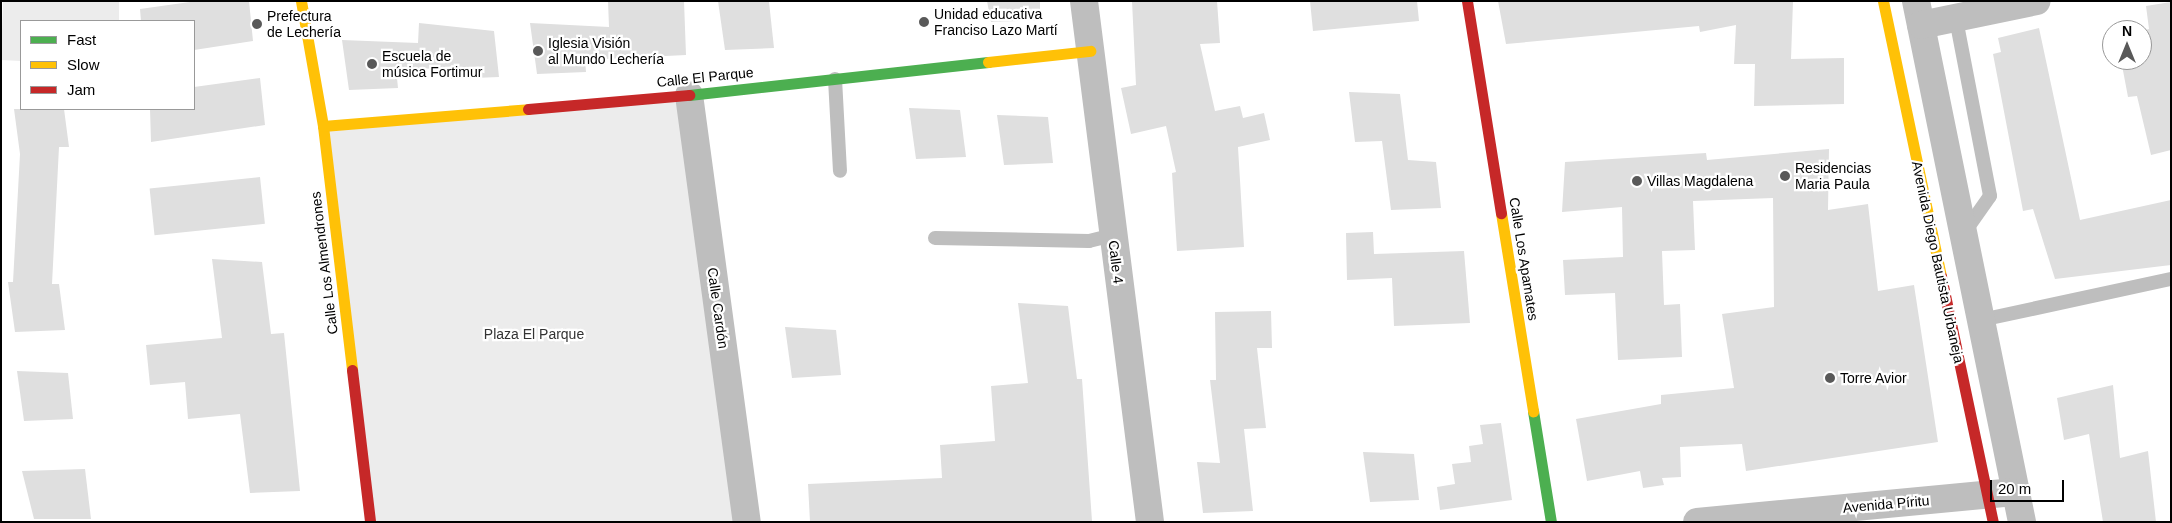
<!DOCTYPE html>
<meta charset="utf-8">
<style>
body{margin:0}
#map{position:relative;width:2172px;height:523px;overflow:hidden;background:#fff;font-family:Arial,sans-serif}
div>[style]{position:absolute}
.green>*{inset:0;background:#ececec}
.building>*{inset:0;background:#dfdfdf;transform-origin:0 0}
.lane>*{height:14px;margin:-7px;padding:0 7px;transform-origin:7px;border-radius:7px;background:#bebebe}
.street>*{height:28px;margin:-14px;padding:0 14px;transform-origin:14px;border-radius:14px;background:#bebebe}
.fast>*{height:11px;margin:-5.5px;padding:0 5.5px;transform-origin:5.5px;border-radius:5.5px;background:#4caf50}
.slow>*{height:11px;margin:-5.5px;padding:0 5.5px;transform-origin:5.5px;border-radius:5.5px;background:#ffc107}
.jam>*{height:11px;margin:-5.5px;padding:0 5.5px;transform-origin:5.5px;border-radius:5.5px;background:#c62828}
.dots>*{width:14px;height:14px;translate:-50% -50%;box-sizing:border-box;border:2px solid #fff;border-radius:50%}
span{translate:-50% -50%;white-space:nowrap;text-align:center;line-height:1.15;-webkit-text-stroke:4.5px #fff;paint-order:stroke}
.poi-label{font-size:14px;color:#000}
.left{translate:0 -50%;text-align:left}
.street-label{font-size:14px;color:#000}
.park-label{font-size:14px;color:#333}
.frame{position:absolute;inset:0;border:2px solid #000;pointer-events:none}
.legend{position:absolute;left:20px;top:20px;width:175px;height:90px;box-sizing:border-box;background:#fff;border:1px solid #999;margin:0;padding:6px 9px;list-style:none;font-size:15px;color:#000}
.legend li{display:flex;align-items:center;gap:10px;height:25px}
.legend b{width:25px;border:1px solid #999}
.north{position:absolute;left:2102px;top:20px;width:50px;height:50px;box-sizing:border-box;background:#fff;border:1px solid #999;border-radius:50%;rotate:0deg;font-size:14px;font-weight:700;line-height:20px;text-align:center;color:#000}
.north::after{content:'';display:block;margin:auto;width:18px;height:22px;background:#595959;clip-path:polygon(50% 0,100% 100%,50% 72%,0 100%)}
.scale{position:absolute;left:1990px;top:480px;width:74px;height:22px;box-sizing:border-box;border:2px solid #000;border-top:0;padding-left:6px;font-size:15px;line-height:18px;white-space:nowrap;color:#000;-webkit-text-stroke:4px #fff;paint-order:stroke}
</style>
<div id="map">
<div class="green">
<div style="clip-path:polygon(3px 1px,119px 1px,119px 21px,21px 21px,21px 61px,1px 60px)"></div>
<div style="clip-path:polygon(689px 95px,747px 522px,370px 522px,323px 126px)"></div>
</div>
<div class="building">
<div style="clip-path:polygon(197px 1px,249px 1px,253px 41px,194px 50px,194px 21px,141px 21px,140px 9px)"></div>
<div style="clip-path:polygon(608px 1px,684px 1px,686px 55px,585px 60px,586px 72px,537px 74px,530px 23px,609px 27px)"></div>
<div style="clip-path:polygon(718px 1px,769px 2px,774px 48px,725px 50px)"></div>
<div style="clip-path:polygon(987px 1px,1040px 1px,1040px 20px,991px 22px)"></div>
<div style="clip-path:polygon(1132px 1px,1217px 1px,1220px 43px,1200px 44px,1215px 111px,1240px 106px,1243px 118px,1264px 113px,1270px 140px,1238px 147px,1244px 247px,1177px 251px,1172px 173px,1176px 172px,1166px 126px,1131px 134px,1121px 88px,1136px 85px)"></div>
<div style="clip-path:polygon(1310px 1px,1417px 1px,1419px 21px,1313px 31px)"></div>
<div style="clip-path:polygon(1498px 1px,1793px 1px,1791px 59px,1844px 58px,1844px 104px,1754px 106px,1755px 64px,1734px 64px,1736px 25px,1700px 32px,1699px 26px,1506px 44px)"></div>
<div style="clip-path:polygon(2171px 2px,2171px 150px,2151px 155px,2137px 96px,2128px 97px,2121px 60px,2142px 60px,2142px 31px,2149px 29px,2146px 6px)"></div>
<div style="clip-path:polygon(419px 23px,494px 31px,499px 77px,449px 79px,448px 69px,396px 68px,398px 88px,349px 90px,342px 40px,418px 43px)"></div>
<div style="clip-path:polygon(2039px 28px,2080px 220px,2171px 200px,2171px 265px,2055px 279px,2033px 209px,2023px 211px,1993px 54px,2001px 52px,1998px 38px)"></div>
<div style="clip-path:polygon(260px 78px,265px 125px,151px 142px,150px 109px,194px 109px,194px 87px)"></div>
<div style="clip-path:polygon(1349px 92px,1400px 94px,1408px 160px,1436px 162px,1441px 208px,1391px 210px,1382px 141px,1355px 142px)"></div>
<div style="clip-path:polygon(909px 108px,960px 110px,966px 157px,916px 159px)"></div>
<div style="clip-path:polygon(14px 109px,64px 109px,69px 147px,59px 147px,52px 284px,59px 284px,65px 330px,15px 332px,8px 282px,13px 282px,20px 154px)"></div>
<div style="clip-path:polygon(997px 115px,1048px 117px,1053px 163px,1004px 165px)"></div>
<div style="clip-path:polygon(1829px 149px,1828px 210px,1868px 204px,1878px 291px,1914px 285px,1938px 442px,1746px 471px,1742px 444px,1680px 447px,1681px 477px,1662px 478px,1664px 485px,1643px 488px,1640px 471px,1587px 481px,1576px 419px,1661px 404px,1661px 395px,1734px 388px,1722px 314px,1774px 307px,1773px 198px,1693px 201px,1695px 250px,1662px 251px,1664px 305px,1680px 304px,1682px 357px,1618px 360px,1615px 293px,1565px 295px,1563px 260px,1623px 257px,1622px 207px,1562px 212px,1565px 162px,1706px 153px,1707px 160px)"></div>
<div style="left:260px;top:177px;width:47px;height:111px;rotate:84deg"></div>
<div style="clip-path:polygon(1373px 232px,1374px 254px,1464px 251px,1470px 323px,1394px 326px,1392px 278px,1347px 280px,1346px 233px)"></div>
<div style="clip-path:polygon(212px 259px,262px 262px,271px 334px,284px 333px,300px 491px,250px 493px,240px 414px,188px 419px,185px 382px,150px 385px,146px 345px,222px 338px)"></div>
<div style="clip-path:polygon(1018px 303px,1068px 306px,1077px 379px,1082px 379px,1092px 521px,810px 522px,808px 484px,942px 478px,940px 445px,995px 441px,991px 386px,1028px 383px)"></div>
<div style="clip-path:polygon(1271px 311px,1272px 348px,1257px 348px,1266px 428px,1244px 429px,1253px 511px,1203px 513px,1197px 462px,1220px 463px,1210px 380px,1216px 380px,1215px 312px)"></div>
<div style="clip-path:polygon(785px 327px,836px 330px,841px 375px,792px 378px)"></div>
<div style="clip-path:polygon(17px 371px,68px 373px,73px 419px,24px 421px)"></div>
<div style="clip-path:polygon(2113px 385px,2120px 458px,2148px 451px,2156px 522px,2103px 522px,2089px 434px,2064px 440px,2057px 398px)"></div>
<div style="clip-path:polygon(1501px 423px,1512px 500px,1440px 510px,1437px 487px,1455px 484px,1452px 464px,1471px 462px,1469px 446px,1483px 444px,1480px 425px)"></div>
<div style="clip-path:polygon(1363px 452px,1414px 454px,1419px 500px,1370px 502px)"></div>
<div style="clip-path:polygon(85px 469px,91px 519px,34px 519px,22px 471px)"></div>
</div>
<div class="lane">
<div style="left:1956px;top:19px;width:180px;rotate:79.1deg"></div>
<div style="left:1990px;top:196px;width:45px;rotate:125.1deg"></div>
<div style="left:835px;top:79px;width:92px;rotate:86.9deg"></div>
<div style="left:935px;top:238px;width:154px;rotate:1.1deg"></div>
<div style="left:1089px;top:241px;width:25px;rotate:-14deg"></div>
<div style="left:1981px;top:320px;width:194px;rotate:-12.2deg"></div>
</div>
<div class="street">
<div style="left:1084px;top:1px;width:525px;rotate:82.78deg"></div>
<div style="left:1916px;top:1px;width:532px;rotate:78.5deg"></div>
<div style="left:1921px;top:25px;width:118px;rotate:-11.7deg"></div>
<div style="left:689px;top:95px;width:431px;rotate:82.3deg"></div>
<div style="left:1697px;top:522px;width:316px;rotate:-5.4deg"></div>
</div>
<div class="fast">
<div style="left:689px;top:95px;width:301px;rotate:-6.3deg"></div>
<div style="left:1533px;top:411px;width:112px;rotate:80.8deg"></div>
</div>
<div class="slow">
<div style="left:301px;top:1px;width:127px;rotate:80deg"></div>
<div style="left:323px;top:126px;width:246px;rotate:83.2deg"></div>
<div style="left:1883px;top:1px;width:281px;rotate:78.1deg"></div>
<div style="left:988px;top:62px;width:103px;rotate:-6.2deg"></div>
<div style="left:323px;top:126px;width:206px;rotate:-4.7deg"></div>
<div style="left:1501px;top:213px;width:201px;rotate:80.8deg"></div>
</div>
<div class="jam">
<div style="left:1467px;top:1px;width:215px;rotate:80.9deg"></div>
<div style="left:528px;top:109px;width:162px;rotate:-5deg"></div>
<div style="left:1941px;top:276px;width:251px;rotate:78.1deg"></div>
<div style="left:352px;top:370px;width:153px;rotate:83.2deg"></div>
</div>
<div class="dots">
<div style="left:924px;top:22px;background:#595959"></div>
<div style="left:257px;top:24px;background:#595959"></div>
<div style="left:538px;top:51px;background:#595959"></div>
<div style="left:372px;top:64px;background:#595959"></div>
<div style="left:1785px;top:176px;background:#595959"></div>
<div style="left:1637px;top:181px;background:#595959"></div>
<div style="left:1830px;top:378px;background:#595959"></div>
</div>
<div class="poi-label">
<span class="left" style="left:934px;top:22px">Unidad educativa<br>Franciso Lazo Martí</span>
<span class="left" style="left:267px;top:24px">Prefectura<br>de Lechería</span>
<span class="left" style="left:548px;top:51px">Iglesia Visión<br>al Mundo Lechería</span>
<span class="left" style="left:382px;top:64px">Escuela de<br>música Fortimur</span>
<span class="left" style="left:1795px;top:176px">Residencias<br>Maria Paula</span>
<span class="left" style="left:1647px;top:181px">Villas Magdalena</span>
<span class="left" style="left:1840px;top:378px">Torre Avior</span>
</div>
<div class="street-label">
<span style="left:705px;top:77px;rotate:-6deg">Calle El Parque</span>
<span style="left:1524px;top:259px;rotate:81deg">Calle Los Apamates</span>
<span style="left:1116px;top:262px;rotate:83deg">Calle 4</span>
<span style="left:1938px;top:262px;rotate:78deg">Avenida Diego Bautista Urbaneja</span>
<span style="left:324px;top:263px;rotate:-97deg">Calle Los Almendrones</span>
<span style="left:718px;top:308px;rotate:82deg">Calle Cardón</span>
<span style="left:1886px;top:504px;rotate:-5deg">Avenida Píritu</span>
</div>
<div class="park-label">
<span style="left:534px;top:334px">Plaza El Parque</span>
</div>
<div class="frame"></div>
<ul class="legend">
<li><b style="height:6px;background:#4caf50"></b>Fast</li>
<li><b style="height:6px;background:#ffc107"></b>Slow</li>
<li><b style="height:6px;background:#c62828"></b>Jam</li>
</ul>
<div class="north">N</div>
<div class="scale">20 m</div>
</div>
